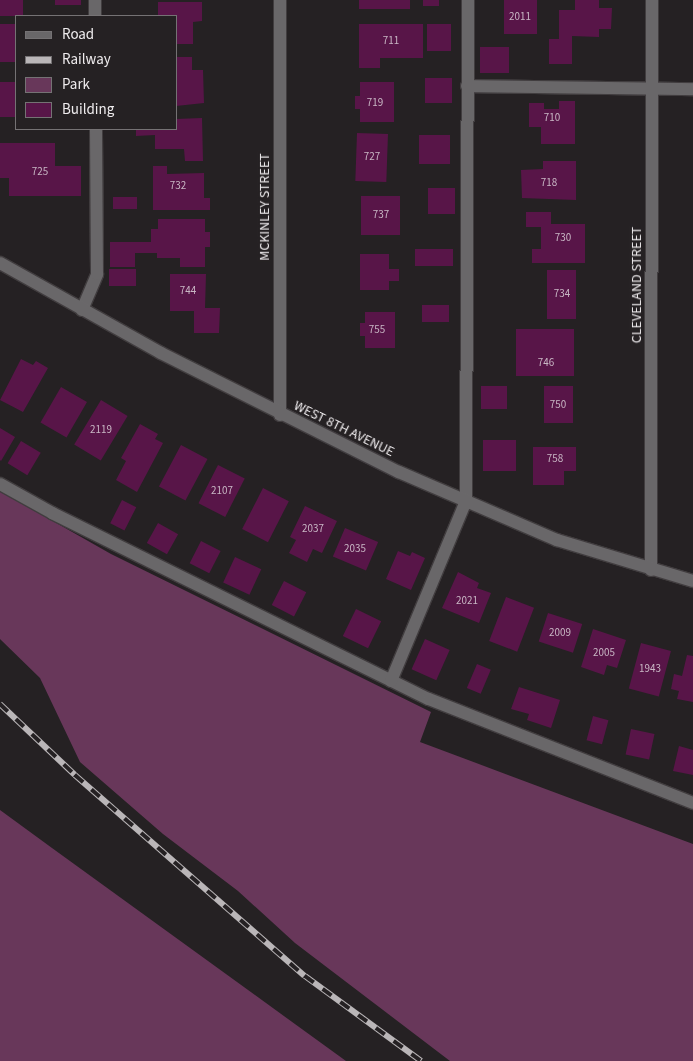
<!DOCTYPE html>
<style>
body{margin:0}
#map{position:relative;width:693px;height:1061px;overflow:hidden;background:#252123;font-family:"Source Sans 3",sans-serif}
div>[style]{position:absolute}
.green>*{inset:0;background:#68375a}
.building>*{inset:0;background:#581548;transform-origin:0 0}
.roads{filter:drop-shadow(1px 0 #413d3f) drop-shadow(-1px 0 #413d3f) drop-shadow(0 1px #413d3f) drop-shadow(0 -1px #413d3f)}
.service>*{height:12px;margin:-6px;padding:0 6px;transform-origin:6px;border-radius:6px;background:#696769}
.minor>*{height:12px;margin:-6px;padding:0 6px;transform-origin:6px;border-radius:6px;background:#696769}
.tertiary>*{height:12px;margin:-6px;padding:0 6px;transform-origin:6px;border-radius:6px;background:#696769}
.rail>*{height:5.5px;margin-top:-2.75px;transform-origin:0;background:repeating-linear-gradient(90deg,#252123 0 11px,#bab6b8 0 22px);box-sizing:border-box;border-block:1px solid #bab6b8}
span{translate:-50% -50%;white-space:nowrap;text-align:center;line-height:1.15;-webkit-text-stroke:4px #252123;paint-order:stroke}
.number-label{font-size:11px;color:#c8b6c4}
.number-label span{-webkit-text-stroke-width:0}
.street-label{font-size:14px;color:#eeebed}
.legend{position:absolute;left:15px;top:15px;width:162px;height:115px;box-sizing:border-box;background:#252123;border:1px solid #757274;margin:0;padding:6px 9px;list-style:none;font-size:15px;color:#eeebed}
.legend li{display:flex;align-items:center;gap:10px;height:25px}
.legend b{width:25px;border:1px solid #757274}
</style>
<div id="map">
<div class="green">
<div style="clip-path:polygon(0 491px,111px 554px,431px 712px,420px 742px,693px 844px,693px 1061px,450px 1061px,295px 943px,238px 891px,163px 834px,80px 762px,40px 678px,0 639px)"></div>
<div style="clip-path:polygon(0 810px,52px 848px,346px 1061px,0 1061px)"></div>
</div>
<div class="building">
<div style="left:0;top:0;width:23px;height:16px"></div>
<div style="left:55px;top:0;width:26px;height:5px"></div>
<div style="left:359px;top:0;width:51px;height:9px"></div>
<div style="left:423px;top:0;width:16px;height:6px"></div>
<div style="left:504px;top:0;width:33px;height:34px"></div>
<div style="clip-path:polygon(575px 0,599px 0,599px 8px,612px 8px,611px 29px,599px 29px,599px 37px,572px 36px,572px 64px,549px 64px,549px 39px,559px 39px,559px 10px,575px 10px)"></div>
<div style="clip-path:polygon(158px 2px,202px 2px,202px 21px,193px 22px,193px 44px,176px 44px,176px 16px,158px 16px)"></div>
<div style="left:0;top:24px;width:16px;height:38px"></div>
<div style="clip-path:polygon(359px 24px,423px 24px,423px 58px,380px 58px,380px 68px,359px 68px)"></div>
<div style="left:427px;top:24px;width:24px;height:27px"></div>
<div style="left:480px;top:47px;width:29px;height:26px"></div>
<div style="clip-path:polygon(176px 57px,192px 57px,192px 70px,203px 70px,204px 103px,176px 106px)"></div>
<div style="left:425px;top:78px;width:27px;height:25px"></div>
<div style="left:0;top:82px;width:16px;height:35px"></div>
<div style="clip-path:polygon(360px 82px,394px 82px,394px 122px,360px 122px,360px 109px,355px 109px,355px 96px,360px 96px)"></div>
<div style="clip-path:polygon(559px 101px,575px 101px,575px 144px,541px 144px,541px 127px,529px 127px,529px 103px,544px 103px,544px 109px,559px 109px)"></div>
<div style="clip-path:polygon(202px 118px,203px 161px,185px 161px,184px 149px,155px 149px,155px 135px,136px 136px,136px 129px,176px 129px,176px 119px)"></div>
<div style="left:357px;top:133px;width:31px;height:48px;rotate:2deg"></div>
<div style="left:419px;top:135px;width:31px;height:29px"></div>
<div style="clip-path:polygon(0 143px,55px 143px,55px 166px,81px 166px,81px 196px,9px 196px,9px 178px,0 178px)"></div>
<div style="clip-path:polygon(543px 161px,576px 161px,576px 200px,522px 198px,521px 170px,543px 169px)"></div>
<div style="clip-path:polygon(153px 166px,167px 166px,167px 174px,204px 173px,204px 198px,210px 198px,210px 210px,153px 210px)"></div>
<div style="left:455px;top:188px;width:26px;height:27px;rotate:90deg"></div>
<div style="left:361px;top:196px;width:39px;height:39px"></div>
<div style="left:113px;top:197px;width:24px;height:12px"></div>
<div style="clip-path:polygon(526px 212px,551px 212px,551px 224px,585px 224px,585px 263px,532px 263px,532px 249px,541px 249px,541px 227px,526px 227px)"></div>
<div style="clip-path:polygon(158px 219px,205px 219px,205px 232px,210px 232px,210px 247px,205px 247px,205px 267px,180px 267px,180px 258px,157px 258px,157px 253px,135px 253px,135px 267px,110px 267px,110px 242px,151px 242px,151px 229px,158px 229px)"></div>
<div style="left:415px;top:249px;width:38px;height:17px"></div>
<div style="clip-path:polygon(360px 254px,389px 254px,389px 269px,399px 269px,399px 281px,389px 281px,389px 290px,360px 290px)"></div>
<div style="left:109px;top:269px;width:27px;height:17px"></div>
<div style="left:547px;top:270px;width:29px;height:49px"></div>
<div style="clip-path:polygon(170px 274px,206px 274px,205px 308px,220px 308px,219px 333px,194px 333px,194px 311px,170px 311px)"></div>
<div style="left:422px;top:305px;width:27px;height:17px"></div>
<div style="clip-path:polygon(365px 312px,395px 312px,395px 348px,365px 348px,365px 336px,360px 336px,360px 323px,365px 323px)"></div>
<div style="left:516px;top:329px;width:58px;height:47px"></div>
<div style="clip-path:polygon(21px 359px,33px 365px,36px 361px,48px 368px,23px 412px,0 400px)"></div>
<div style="left:481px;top:386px;width:26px;height:23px"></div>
<div style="left:544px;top:386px;width:29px;height:37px"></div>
<div style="left:61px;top:387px;width:30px;height:41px;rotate:30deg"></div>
<div style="left:101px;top:400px;width:31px;height:52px;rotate:31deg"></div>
<div style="clip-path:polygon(140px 424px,158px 434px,155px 439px,163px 443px,137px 492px,116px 480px,126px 461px,121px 458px)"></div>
<div style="clip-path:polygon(0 428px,15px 437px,1px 461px,0 460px)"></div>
<div style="left:483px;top:440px;width:33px;height:31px"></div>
<div style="left:21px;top:441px;width:23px;height:26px;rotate:31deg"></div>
<div style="left:181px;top:445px;width:30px;height:47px;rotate:28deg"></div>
<div style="clip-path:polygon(533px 447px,576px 447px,576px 471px,564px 471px,564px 485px,533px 485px)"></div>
<div style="left:218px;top:465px;width:30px;height:43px;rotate:27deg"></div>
<div style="left:263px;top:488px;width:29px;height:46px;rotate:27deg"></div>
<div style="left:122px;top:500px;width:16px;height:26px;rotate:27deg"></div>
<div style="clip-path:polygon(305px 506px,337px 521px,322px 553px,313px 549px,307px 562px,289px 553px,296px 540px,290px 537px)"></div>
<div style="left:158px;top:523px;width:23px;height:23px;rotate:29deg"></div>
<div style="left:345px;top:528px;width:36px;height:31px;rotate:23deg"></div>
<div style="left:201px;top:541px;width:22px;height:25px;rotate:27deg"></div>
<div style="clip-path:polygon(398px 551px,410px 556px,412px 552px,425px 558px,411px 590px,386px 579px)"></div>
<div style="left:235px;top:557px;width:29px;height:28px;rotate:25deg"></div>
<div style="clip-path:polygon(458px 572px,479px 583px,477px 588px,491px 593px,479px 623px,442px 608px)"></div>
<div style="left:284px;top:581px;width:25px;height:27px;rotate:27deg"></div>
<div style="left:506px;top:597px;width:30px;height:47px;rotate:21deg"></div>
<div style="left:356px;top:609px;width:28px;height:30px;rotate:26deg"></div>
<div style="left:548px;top:613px;width:36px;height:30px;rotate:18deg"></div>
<div style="clip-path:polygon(593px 629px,626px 640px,617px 668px,607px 665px,604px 675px,581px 667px)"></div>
<div style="left:425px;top:639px;width:27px;height:33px;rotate:24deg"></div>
<div style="left:641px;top:643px;width:31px;height:47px;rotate:15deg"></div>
<div style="clip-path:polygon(687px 655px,693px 656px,693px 702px,677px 699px,679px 691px,671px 689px,674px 674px,682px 676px)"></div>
<div style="left:477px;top:664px;width:15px;height:26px;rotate:23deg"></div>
<div style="clip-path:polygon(519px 687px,560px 700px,551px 728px,527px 720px,529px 714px,511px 709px)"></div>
<div style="left:593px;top:716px;width:16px;height:25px;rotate:15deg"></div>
<div style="left:631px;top:729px;width:24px;height:26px;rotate:12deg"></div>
<div style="clip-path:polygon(679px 746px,693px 750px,693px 775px,673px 771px)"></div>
</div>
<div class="roads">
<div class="service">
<div style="left:95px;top:0;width:16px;rotate:90deg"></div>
<div style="left:467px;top:86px;width:226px;rotate:0.8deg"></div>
<div style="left:82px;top:310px;width:39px;rotate:-67deg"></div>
<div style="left:97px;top:274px;width:145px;rotate:-90.4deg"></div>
<div style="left:0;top:484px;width:60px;rotate:29.1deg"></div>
<div style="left:52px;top:513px;width:420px;rotate:26.3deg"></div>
<div style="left:429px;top:699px;width:284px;rotate:21.5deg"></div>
<div style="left:391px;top:681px;width:195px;rotate:-67.4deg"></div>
<div style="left:466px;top:501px;width:501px;rotate:-89.77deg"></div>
</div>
<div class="minor">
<div style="left:280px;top:0;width:415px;rotate:90deg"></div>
<div style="left:651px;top:570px;width:570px;rotate:-89.9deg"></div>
</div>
<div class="tertiary">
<div style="left:0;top:263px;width:184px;rotate:29.2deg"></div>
<div style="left:161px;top:353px;width:266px;rotate:26.6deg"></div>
<div style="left:399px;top:472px;width:172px;rotate:23.3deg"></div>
<div style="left:557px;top:540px;width:142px;rotate:16.8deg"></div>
</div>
</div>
<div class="rail">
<div style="left:0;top:704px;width:103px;rotate:43.4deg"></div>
<div style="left:75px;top:775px;width:305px;rotate:41.2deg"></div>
<div style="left:305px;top:976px;width:144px;rotate:36.2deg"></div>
</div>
<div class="number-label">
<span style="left:520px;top:17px">2011</span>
<span style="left:391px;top:41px">711</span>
<span style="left:375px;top:103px">719</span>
<span style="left:552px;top:118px">710</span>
<span style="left:372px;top:157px">727</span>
<span style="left:40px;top:172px">725</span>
<span style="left:549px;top:183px">718</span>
<span style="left:178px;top:186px">732</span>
<span style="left:381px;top:215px">737</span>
<span style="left:563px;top:238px">730</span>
<span style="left:188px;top:291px">744</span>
<span style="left:562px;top:294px">734</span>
<span style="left:377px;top:330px">755</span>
<span style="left:546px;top:363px">746</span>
<span style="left:558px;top:405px">750</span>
<span style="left:101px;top:430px">2119</span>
<span style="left:555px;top:459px">758</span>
<span style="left:222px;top:491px">2107</span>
<span style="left:313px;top:529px">2037</span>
<span style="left:355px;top:549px">2035</span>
<span style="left:467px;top:601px">2021</span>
<span style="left:560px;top:633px">2009</span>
<span style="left:604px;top:653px">2005</span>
<span style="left:650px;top:669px">1943</span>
</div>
<div class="street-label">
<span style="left:265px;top:207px;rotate:-90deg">MCKINLEY STREET</span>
<span style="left:637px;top:285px;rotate:-90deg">CLEVELAND STREET</span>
<span style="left:344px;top:429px;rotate:26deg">WEST 8TH AVENUE</span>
</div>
<ul class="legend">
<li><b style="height:6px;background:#696769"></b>Road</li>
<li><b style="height:6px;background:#bab6b8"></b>Railway</li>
<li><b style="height:14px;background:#68375a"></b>Park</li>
<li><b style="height:14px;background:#581548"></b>Building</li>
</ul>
</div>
